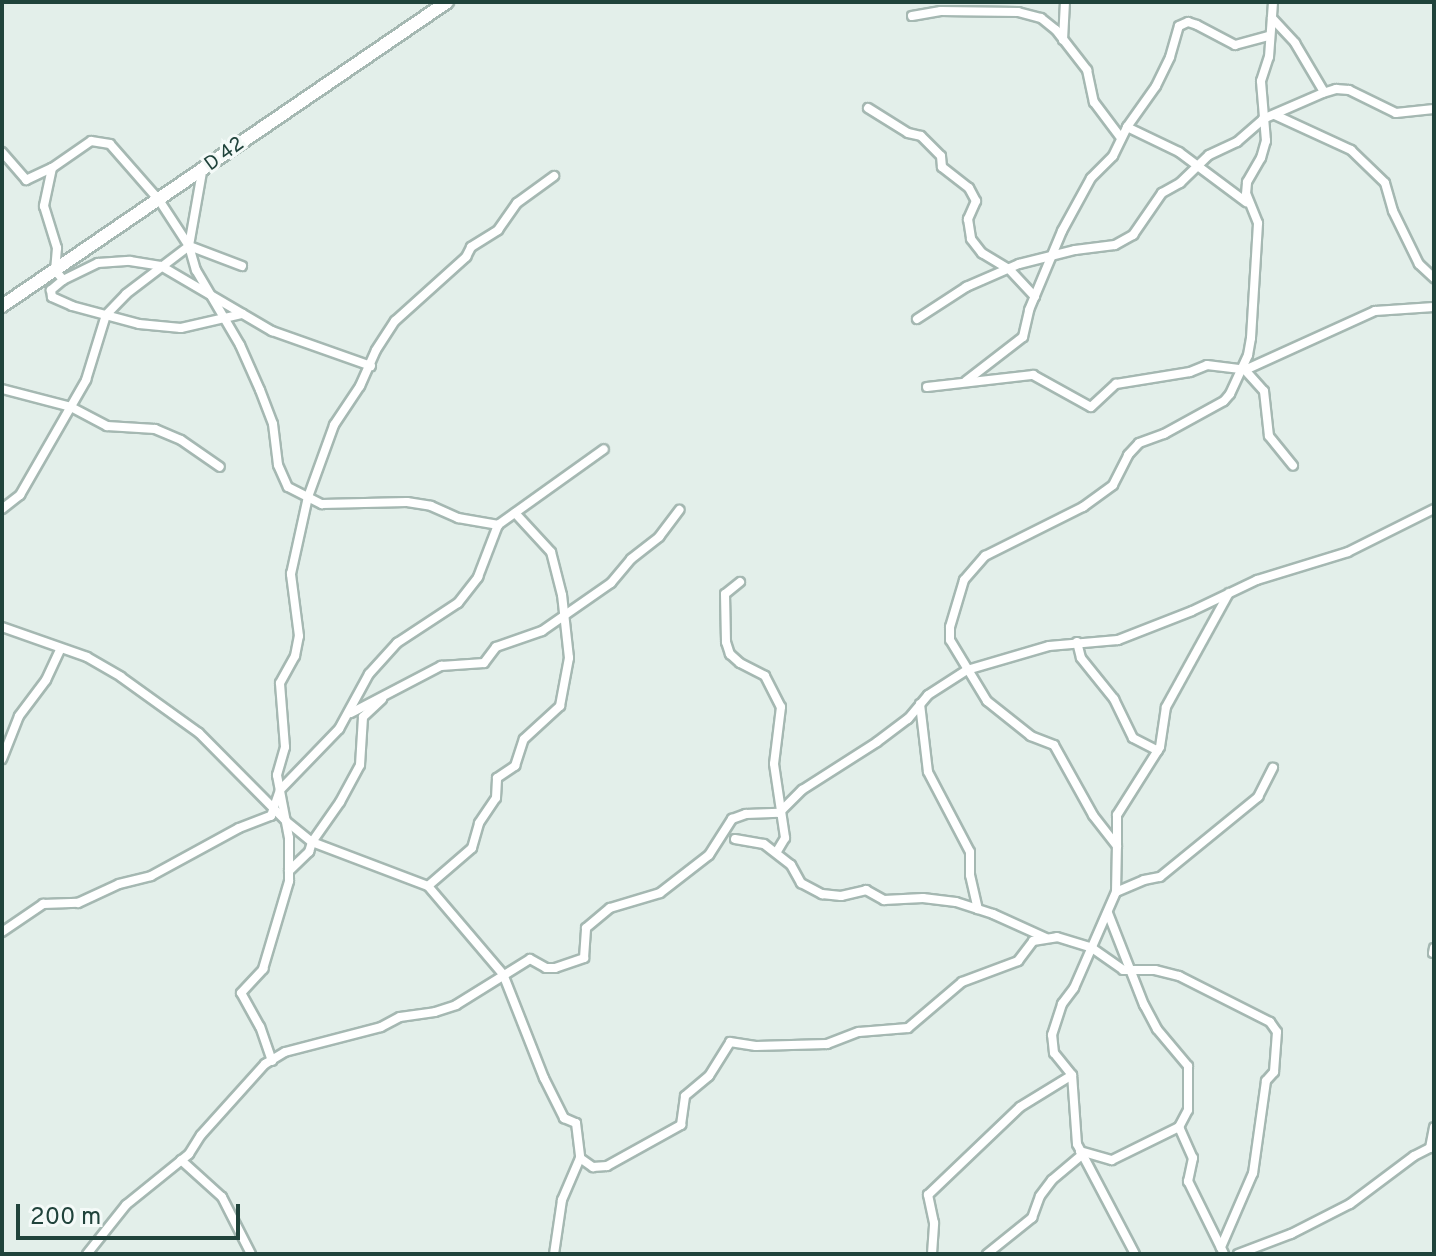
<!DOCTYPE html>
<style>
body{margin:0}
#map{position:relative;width:1436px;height:1256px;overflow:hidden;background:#e3efea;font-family:Overpass,sans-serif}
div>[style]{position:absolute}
.roads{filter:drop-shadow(2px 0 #a5b8b2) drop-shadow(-2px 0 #a5b8b2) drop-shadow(0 2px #a5b8b2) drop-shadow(0 -2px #a5b8b2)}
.street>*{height:8px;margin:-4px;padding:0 4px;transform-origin:4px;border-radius:4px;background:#fff}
.secondary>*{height:12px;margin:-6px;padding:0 6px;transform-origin:6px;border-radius:6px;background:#fff}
span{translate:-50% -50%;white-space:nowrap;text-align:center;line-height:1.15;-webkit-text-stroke:6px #f4faf8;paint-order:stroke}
.street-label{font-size:20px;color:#20433b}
.frame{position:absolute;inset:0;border:4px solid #20433b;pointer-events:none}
.scale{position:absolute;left:16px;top:1204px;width:224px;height:36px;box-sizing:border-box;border:4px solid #20433b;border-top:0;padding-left:10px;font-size:24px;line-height:28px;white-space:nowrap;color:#20433b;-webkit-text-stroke:6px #f4faf8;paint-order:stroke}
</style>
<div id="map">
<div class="roads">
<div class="street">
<div style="left:912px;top:16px;width:29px;rotate:-10deg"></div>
<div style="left:941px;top:11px;width:77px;rotate:0.7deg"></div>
<div style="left:1018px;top:12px;width:24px;rotate:15deg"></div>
<div style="left:1041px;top:18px;width:19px;rotate:39deg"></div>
<div style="left:1056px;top:30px;width:51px;rotate:52.2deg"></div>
<div style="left:1087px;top:70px;width:33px;rotate:78deg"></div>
<div style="left:1094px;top:102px;width:45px;rotate:53.1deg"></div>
<div style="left:1272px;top:18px;width:34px;rotate:47deg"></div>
<div style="left:1295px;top:43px;width:57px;rotate:59.4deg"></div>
<div style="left:1063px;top:40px;width:38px;rotate:-87deg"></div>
<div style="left:868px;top:108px;width:47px;rotate:32deg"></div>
<div style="left:908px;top:133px;width:13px;rotate:13deg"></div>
<div style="left:921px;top:136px;width:28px;rotate:45deg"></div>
<div style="left:941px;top:156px;width:11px;rotate:85deg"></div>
<div style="left:942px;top:167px;width:34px;rotate:38deg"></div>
<div style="left:969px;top:188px;width:15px;rotate:62deg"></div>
<div style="left:976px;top:201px;width:20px;rotate:114deg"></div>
<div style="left:968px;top:219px;width:20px;rotate:81deg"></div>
<div style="left:971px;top:239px;width:18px;rotate:52deg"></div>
<div style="left:982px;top:253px;width:31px;rotate:31deg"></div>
<div style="left:1009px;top:269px;width:38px;rotate:47deg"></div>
<div style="left:1275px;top:115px;width:84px;rotate:24.7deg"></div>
<div style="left:1351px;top:150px;width:47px;rotate:44.1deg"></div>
<div style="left:1385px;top:183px;width:29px;rotate:74deg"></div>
<div style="left:1393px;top:211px;width:59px;rotate:63.9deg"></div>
<div style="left:1419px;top:264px;width:21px;rotate:43deg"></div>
<div style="left:1127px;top:127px;width:58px;rotate:25.7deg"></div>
<div style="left:1179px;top:152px;width:84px;rotate:36.7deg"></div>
<div style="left:2px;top:152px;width:37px;rotate:49deg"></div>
<div style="left:26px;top:180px;width:29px;rotate:-25deg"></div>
<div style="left:202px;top:172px;width:75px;rotate:100deg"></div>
<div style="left:189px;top:246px;width:25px;rotate:74deg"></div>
<div style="left:196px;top:270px;width:87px;rotate:59.6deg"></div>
<div style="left:240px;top:345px;width:49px;rotate:66deg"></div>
<div style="left:260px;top:390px;width:36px;rotate:69deg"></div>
<div style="left:273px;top:424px;width:41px;rotate:83deg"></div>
<div style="left:278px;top:465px;width:24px;rotate:66deg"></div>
<div style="left:288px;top:487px;width:38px;rotate:27deg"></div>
<div style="left:322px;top:504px;width:85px;rotate:-1.3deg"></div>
<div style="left:407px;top:502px;width:24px;rotate:9deg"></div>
<div style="left:431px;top:506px;width:30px;rotate:24deg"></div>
<div style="left:458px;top:518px;width:41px;rotate:9.9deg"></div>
<div style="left:242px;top:266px;width:57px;rotate:-159.3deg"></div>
<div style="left:189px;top:246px;width:55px;rotate:-123.1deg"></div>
<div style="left:159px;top:200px;width:74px;rotate:-131.2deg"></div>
<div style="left:110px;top:144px;width:19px;rotate:-171deg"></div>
<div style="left:91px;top:141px;width:47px;rotate:145.3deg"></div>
<div style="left:52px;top:168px;width:39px;rotate:102deg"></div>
<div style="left:44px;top:206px;width:44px;rotate:72.8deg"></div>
<div style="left:57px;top:248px;width:22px;rotate:95deg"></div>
<div style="left:55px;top:270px;width:13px;rotate:51deg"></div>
<div style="left:63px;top:280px;width:39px;rotate:-26deg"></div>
<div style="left:98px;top:263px;width:32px;rotate:-4deg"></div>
<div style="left:130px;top:261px;width:31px;rotate:9deg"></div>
<div style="left:161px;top:266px;width:129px;rotate:30.4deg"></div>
<div style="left:272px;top:331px;width:105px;rotate:19.5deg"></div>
<div style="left:63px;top:280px;width:16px;rotate:140deg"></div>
<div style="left:51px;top:290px;width:7px;rotate:82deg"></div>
<div style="left:52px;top:297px;width:22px;rotate:24deg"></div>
<div style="left:72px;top:306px;width:69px;rotate:15deg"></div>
<div style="left:139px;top:324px;width:42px;rotate:5.4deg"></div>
<div style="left:181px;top:328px;width:63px;rotate:-12.9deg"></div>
<div style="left:917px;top:319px;width:59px;rotate:-33.1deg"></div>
<div style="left:966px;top:287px;width:58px;rotate:-23.5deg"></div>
<div style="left:1019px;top:264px;width:58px;rotate:-14deg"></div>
<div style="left:1075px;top:250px;width:40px;rotate:-7.1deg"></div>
<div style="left:1115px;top:245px;width:21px;rotate:-29deg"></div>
<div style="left:1133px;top:235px;width:51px;rotate:-55.4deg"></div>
<div style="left:1162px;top:193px;width:21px;rotate:-29deg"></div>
<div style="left:1180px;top:183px;width:40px;rotate:-44deg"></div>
<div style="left:1209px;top:155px;width:31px;rotate:-25deg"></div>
<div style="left:1237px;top:142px;width:35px;rotate:-41deg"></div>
<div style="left:1263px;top:119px;width:65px;rotate:-23.4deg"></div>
<div style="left:1323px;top:93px;width:14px;rotate:-17deg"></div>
<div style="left:1336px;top:89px;width:13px;rotate:4deg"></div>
<div style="left:1349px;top:90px;width:52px;rotate:26.1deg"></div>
<div style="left:1396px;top:113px;width:38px;rotate:-6deg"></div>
<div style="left:1245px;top:370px;width:28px;rotate:48deg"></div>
<div style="left:1264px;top:391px;width:45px;rotate:83.7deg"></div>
<div style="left:1269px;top:436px;width:38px;rotate:51deg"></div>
<div style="left:966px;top:381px;width:72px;rotate:-37.7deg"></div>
<div style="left:1023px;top:337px;width:28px;rotate:-77deg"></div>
<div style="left:1029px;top:310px;width:86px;rotate:-67.3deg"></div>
<div style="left:1062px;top:231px;width:60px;rotate:-61.3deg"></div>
<div style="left:1091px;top:178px;width:31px;rotate:-45deg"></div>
<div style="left:1113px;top:156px;width:32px;rotate:-64deg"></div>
<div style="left:1127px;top:127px;width:50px;rotate:-54.7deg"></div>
<div style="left:1156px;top:86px;width:32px;rotate:-64deg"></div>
<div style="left:1170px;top:57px;width:32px;rotate:-74deg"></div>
<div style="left:1179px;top:26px;width:10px;rotate:-24deg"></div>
<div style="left:1188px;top:22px;width:9px;rotate:18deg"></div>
<div style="left:1197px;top:25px;width:43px;rotate:27.8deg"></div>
<div style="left:1235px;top:45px;width:35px;rotate:-15deg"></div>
<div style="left:927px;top:387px;width:107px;rotate:-6.5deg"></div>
<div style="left:1033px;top:375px;width:66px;rotate:28.9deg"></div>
<div style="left:1091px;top:407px;width:34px;rotate:-43deg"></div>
<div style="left:1116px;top:384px;width:75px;rotate:-9.2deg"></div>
<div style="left:1190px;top:372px;width:18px;rotate:-22deg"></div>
<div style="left:1207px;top:365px;width:38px;rotate:7deg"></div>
<div style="left:1245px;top:370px;width:143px;rotate:-24.4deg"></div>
<div style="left:1375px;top:311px;width:59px;rotate:-3.9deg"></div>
<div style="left:2px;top:389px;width:71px;rotate:14.6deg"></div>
<div style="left:71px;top:407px;width:41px;rotate:27.8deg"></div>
<div style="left:107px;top:426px;width:48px;rotate:3.6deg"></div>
<div style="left:155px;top:429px;width:28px;rotate:23deg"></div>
<div style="left:181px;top:440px;width:47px;rotate:34.7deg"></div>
<div style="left:2px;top:509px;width:23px;rotate:-38deg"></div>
<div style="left:20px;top:495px;width:133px;rotate:-60.1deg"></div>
<div style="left:86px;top:380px;width:68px;rotate:-72.9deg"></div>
<div style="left:106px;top:315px;width:29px;rotate:-46deg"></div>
<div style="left:126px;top:294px;width:79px;rotate:-37.3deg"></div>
<div style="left:740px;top:582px;width:19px;rotate:141deg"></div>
<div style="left:725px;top:594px;width:48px;rotate:88.8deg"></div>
<div style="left:726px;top:642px;width:13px;rotate:72deg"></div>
<div style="left:730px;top:654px;width:13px;rotate:42deg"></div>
<div style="left:740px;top:663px;width:28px;rotate:27deg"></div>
<div style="left:765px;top:676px;width:35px;rotate:63deg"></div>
<div style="left:781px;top:707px;width:57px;rotate:97deg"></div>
<div style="left:774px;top:764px;width:75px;rotate:81.5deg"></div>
<div style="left:785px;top:838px;width:17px;rotate:121deg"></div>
<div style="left:2px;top:627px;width:90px;rotate:19.4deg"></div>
<div style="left:87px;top:657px;width:39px;rotate:30deg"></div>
<div style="left:121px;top:677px;width:96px;rotate:35.7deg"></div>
<div style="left:199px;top:733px;width:124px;rotate:45.3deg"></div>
<div style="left:286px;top:821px;width:33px;rotate:39deg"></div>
<div style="left:312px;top:842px;width:124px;rotate:20.8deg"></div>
<div style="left:428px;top:886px;width:116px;rotate:49.6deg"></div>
<div style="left:503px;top:974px;width:112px;rotate:68.5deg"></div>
<div style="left:544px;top:1078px;width:45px;rotate:63.4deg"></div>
<div style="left:564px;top:1118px;width:13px;rotate:23deg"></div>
<div style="left:576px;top:1123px;width:35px;rotate:83deg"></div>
<div style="left:580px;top:1158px;width:46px;rotate:113.2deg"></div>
<div style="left:562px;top:1200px;width:55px;rotate:98.4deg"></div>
<div style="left:1077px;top:642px;width:16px;rotate:76deg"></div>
<div style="left:1081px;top:658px;width:53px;rotate:51.2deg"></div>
<div style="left:1114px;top:699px;width:43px;rotate:64deg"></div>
<div style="left:1133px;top:738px;width:28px;rotate:27deg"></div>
<div style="left:920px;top:704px;width:68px;rotate:83.3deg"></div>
<div style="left:928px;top:772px;width:90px;rotate:62.3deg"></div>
<div style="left:970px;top:852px;width:23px;rotate:90deg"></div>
<div style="left:970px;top:875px;width:35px;rotate:77deg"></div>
<div style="left:351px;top:713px;width:102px;rotate:-27.6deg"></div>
<div style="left:441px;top:666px;width:43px;rotate:-4deg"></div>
<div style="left:484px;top:663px;width:20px;rotate:-53deg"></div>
<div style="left:496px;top:647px;width:49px;rotate:-19.2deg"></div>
<div style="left:542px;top:631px;width:84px;rotate:-34.8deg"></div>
<div style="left:611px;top:583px;width:31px;rotate:-50deg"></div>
<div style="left:631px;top:559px;width:36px;rotate:-38deg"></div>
<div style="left:659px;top:537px;width:34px;rotate:-53deg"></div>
<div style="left:2px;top:759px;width:46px;rotate:-68.4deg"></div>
<div style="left:19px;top:716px;width:45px;rotate:-53.1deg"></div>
<div style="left:46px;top:680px;width:35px;rotate:-65deg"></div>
<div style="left:735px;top:839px;width:29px;rotate:10deg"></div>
<div style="left:764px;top:844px;width:34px;rotate:38deg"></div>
<div style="left:791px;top:865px;width:21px;rotate:61deg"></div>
<div style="left:801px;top:883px;width:24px;rotate:28deg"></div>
<div style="left:822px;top:894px;width:19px;rotate:6deg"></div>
<div style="left:841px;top:896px;width:26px;rotate:-13deg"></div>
<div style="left:866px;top:890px;width:21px;rotate:29deg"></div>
<div style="left:884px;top:900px;width:39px;rotate:-3deg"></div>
<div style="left:923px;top:898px;width:33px;rotate:7deg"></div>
<div style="left:956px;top:902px;width:39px;rotate:18deg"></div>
<div style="left:993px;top:914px;width:58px;rotate:24.4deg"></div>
<div style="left:1117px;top:846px;width:31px;rotate:-90deg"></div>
<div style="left:1117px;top:815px;width:80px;rotate:-57.7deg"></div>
<div style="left:1160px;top:747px;width:40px;rotate:-81.5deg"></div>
<div style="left:1166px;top:707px;width:130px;rotate:-61.1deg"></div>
<div style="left:289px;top:871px;width:28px;rotate:-44deg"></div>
<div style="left:309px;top:852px;width:10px;rotate:-73deg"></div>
<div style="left:312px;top:842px;width:49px;rotate:-55deg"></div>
<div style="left:340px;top:802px;width:42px;rotate:-61.6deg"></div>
<div style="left:360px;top:765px;width:48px;rotate:-86.4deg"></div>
<div style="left:363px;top:717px;width:26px;rotate:-43deg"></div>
<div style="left:428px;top:886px;width:58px;rotate:-40.8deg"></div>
<div style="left:472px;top:848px;width:26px;rotate:-74deg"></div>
<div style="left:479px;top:823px;width:30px;rotate:-56deg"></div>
<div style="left:496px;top:798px;width:20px;rotate:-87deg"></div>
<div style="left:497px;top:778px;width:22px;rotate:-34deg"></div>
<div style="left:515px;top:766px;width:28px;rotate:-72deg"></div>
<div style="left:524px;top:739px;width:49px;rotate:-42.5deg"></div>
<div style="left:560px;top:706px;width:49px;rotate:-79.4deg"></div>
<div style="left:569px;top:658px;width:63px;rotate:-96.3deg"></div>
<div style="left:562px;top:595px;width:44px;rotate:-104.3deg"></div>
<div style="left:551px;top:552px;width:53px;rotate:-132.7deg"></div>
<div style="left:1116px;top:892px;width:30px;rotate:-23deg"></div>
<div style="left:1144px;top:880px;width:16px;rotate:-11deg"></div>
<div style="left:1160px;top:877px;width:127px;rotate:-39.2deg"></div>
<div style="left:1258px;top:797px;width:33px;rotate:-63deg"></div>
<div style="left:2px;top:932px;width:50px;rotate:-34.3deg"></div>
<div style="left:43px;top:904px;width:35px;rotate:-2deg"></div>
<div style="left:78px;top:903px;width:45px;rotate:-24.9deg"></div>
<div style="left:119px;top:884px;width:33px;rotate:-14deg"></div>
<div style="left:151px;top:876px;width:100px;rotate:-28.6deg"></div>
<div style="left:239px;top:828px;width:34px;rotate:-21deg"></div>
<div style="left:271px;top:816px;width:28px;rotate:-71deg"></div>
<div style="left:280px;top:790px;width:85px;rotate:-46deg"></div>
<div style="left:339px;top:729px;width:63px;rotate:-61.4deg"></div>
<div style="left:369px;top:674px;width:42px;rotate:-47.9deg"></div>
<div style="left:397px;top:643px;width:73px;rotate:-33.3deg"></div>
<div style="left:458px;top:603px;width:33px;rotate:-52deg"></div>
<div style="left:478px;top:577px;width:56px;rotate:-69deg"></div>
<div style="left:498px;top:525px;width:130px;rotate:-35.6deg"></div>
<div style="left:1433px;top:953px;width:5px;rotate:-79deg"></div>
<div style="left:272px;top:1061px;width:36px;rotate:-109deg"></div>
<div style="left:260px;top:1027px;width:39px;rotate:-119deg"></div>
<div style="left:241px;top:993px;width:33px;rotate:-47deg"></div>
<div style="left:263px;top:969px;width:92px;rotate:-73.5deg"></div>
<div style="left:289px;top:881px;width:43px;rotate:-90deg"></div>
<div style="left:289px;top:838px;width:64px;rotate:-100.8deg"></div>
<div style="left:277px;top:775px;width:29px;rotate:-74deg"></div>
<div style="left:285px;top:747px;width:64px;rotate:-94.5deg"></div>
<div style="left:280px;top:683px;width:31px;rotate:-61deg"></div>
<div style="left:295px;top:656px;width:20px;rotate:-79deg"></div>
<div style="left:299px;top:636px;width:63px;rotate:-97.4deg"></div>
<div style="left:291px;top:574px;width:79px;rotate:-77.6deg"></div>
<div style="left:308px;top:497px;width:77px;rotate:-70.1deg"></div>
<div style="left:334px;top:425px;width:47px;rotate:-56.3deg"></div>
<div style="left:360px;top:386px;width:39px;rotate:-66deg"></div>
<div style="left:376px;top:350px;width:35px;rotate:-57deg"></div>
<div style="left:395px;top:321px;width:96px;rotate:-42deg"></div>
<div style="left:466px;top:257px;width:11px;rotate:-63deg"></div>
<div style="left:471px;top:247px;width:32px;rotate:-32deg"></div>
<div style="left:498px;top:230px;width:33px;rotate:-55deg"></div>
<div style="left:517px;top:203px;width:46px;rotate:-36.1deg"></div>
<div style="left:1179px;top:1127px;width:34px;rotate:66deg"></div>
<div style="left:1193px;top:1158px;width:24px;rotate:102deg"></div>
<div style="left:1188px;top:1181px;width:81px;rotate:63.7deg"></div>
<div style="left:1430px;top:1148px;width:21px;rotate:-79deg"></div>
<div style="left:1080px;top:1151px;width:33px;rotate:16deg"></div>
<div style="left:1112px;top:1160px;width:75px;rotate:-26.2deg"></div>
<div style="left:1179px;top:1127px;width:19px;rotate:-62deg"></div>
<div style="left:1188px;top:1110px;width:44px;rotate:-90deg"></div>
<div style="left:1188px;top:1066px;width:48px;rotate:-130deg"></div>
<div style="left:1157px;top:1029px;width:27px;rotate:-118deg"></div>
<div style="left:1144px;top:1005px;width:99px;rotate:-111.4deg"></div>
<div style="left:580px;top:1158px;width:16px;rotate:35deg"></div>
<div style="left:593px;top:1167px;width:14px;rotate:-4deg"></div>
<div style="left:607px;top:1166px;width:85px;rotate:-29deg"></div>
<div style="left:681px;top:1125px;width:29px;rotate:-82deg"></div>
<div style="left:685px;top:1096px;width:31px;rotate:-40deg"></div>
<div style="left:709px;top:1076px;width:40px;rotate:-58deg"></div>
<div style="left:730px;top:1042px;width:26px;rotate:9deg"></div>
<div style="left:756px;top:1046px;width:71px;rotate:-1.6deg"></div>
<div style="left:827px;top:1044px;width:34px;rotate:-21deg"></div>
<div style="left:859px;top:1032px;width:49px;rotate:-4.7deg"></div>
<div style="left:908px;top:1028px;width:71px;rotate:-40.4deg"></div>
<div style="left:962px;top:982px;width:60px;rotate:-20.6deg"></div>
<div style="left:1018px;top:961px;width:25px;rotate:-53deg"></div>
<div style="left:1033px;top:941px;width:24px;rotate:-9deg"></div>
<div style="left:1057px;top:937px;width:37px;rotate:17deg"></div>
<div style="left:1092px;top:948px;width:38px;rotate:35deg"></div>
<div style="left:1123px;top:970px;width:32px"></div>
<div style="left:1155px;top:970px;width:25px;rotate:14deg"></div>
<div style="left:1179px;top:976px;width:102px;rotate:26.8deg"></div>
<div style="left:1270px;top:1022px;width:12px;rotate:55deg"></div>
<div style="left:1277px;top:1032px;width:40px;rotate:94.3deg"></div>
<div style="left:1274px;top:1072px;width:12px;rotate:132deg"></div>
<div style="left:1266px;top:1081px;width:93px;rotate:98deg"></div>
<div style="left:1253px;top:1173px;width:81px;rotate:113.4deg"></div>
<div style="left:181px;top:1160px;width:55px;rotate:42.1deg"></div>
<div style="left:222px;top:1197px;width:64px;rotate:63deg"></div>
<div style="left:87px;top:1254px;width:63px;rotate:-51.5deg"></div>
<div style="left:126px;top:1205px;width:81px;rotate:-39deg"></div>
<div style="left:189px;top:1154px;width:22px;rotate:-58deg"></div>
<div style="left:201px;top:1135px;width:96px;rotate:-48deg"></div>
<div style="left:265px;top:1064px;width:23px;rotate:-31deg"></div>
<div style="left:285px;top:1052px;width:99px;rotate:-14.6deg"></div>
<div style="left:381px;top:1027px;width:21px;rotate:-28deg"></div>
<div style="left:400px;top:1017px;width:35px;rotate:-8deg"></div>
<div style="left:435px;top:1012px;width:22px;rotate:-18deg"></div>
<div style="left:456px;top:1005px;width:87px;rotate:-31.9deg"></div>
<div style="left:530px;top:959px;width:18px;rotate:29deg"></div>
<div style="left:546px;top:968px;width:9px"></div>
<div style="left:555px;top:968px;width:31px;rotate:-19deg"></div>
<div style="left:584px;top:958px;width:30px;rotate:-86deg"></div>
<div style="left:586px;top:928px;width:31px;rotate:-40deg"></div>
<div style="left:610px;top:908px;width:52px;rotate:-16.7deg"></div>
<div style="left:660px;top:893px;width:62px;rotate:-37.8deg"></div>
<div style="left:709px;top:855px;width:43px;rotate:-57.4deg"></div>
<div style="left:732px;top:819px;width:15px;rotate:-20deg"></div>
<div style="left:746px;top:814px;width:33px;rotate:-2deg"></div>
<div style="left:779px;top:813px;width:33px;rotate:-45deg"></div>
<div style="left:802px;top:790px;width:89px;rotate:-32.6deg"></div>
<div style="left:877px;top:742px;width:39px;rotate:-37deg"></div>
<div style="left:908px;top:719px;width:31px;rotate:-50deg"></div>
<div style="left:928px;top:695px;width:46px;rotate:-32.7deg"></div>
<div style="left:967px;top:670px;width:85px;rotate:-16.3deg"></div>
<div style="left:1049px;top:646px;width:69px;rotate:-5deg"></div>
<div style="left:1118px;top:640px;width:79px;rotate:-21.4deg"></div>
<div style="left:1192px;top:611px;width:72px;rotate:-25.5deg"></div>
<div style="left:1257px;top:580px;width:95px;rotate:-17.1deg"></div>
<div style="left:1348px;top:552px;width:96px;rotate:-26.6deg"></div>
<div style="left:932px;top:1254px;width:31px;rotate:-86deg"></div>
<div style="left:934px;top:1223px;width:29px;rotate:-102deg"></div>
<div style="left:928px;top:1195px;width:127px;rotate:-43.7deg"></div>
<div style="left:1020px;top:1107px;width:61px;rotate:-31.6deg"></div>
<div style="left:987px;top:1254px;width:58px;rotate:-38.7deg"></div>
<div style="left:1032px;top:1218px;width:23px;rotate:-70deg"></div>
<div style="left:1040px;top:1196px;width:20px;rotate:-53deg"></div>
<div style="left:1052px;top:1180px;width:39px;rotate:-40deg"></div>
<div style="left:1135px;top:1254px;width:124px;rotate:-117.8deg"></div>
<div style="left:1077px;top:1144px;width:69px;rotate:-94.1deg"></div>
<div style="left:1072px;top:1075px;width:28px;rotate:-129deg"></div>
<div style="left:1054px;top:1053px;width:18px;rotate:-96deg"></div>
<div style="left:1052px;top:1035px;width:33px;rotate:-72deg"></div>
<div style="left:1062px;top:1004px;width:20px;rotate:-53deg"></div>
<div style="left:1074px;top:988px;width:105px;rotate:-66.4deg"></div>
<div style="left:1116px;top:892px;width:46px;rotate:-88.8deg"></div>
<div style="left:1117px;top:846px;width:39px;rotate:-128deg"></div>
<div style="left:1093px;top:815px;width:80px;rotate:-119.1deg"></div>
<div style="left:1054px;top:745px;width:25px;rotate:-159deg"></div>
<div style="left:1031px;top:736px;width:56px;rotate:-141.5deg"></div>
<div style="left:987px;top:701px;width:71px;rotate:-121.2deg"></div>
<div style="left:950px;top:640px;width:13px;rotate:-90deg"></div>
<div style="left:950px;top:627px;width:49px;rotate:-73.4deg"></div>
<div style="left:964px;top:580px;width:32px;rotate:-49deg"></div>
<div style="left:985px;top:556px;width:110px;rotate:-26.6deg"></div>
<div style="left:1083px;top:507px;width:37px;rotate:-36deg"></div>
<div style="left:1113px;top:485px;width:34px;rotate:-63deg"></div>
<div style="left:1128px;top:455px;width:16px;rotate:-47deg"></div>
<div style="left:1139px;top:443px;width:27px;rotate:-20deg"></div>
<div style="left:1164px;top:434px;width:68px;rotate:-28.8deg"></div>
<div style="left:1224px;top:401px;width:9px;rotate:-49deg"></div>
<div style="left:1230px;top:394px;width:43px;rotate:-65.2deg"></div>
<div style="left:1248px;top:355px;width:17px;rotate:-80deg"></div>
<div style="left:1251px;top:338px;width:115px;rotate:-86.5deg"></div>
<div style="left:1258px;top:223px;width:31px;rotate:-112deg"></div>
<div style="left:1246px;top:194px;width:12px;rotate:-85deg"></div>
<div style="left:1247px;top:182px;width:28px;rotate:-60deg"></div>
<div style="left:1261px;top:158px;width:18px;rotate:-74deg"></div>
<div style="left:1266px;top:141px;width:60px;rotate:-94.8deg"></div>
<div style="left:1261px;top:81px;width:25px;rotate:-72deg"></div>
<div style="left:1269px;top:57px;width:55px;rotate:-85.8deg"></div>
<div style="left:1238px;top:1254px;width:57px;rotate:-20.7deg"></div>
<div style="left:1291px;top:1234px;width:66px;rotate:-27deg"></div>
<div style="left:1350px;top:1204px;width:80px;rotate:-36.9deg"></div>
<div style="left:1414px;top:1156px;width:22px;rotate:-27deg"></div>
</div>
<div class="secondary">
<div style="left:2px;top:306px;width:539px;rotate:-34.34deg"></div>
</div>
</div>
<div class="street-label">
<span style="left:225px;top:155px;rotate:-36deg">D 42</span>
</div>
<div class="frame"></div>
<div class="scale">200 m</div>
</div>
